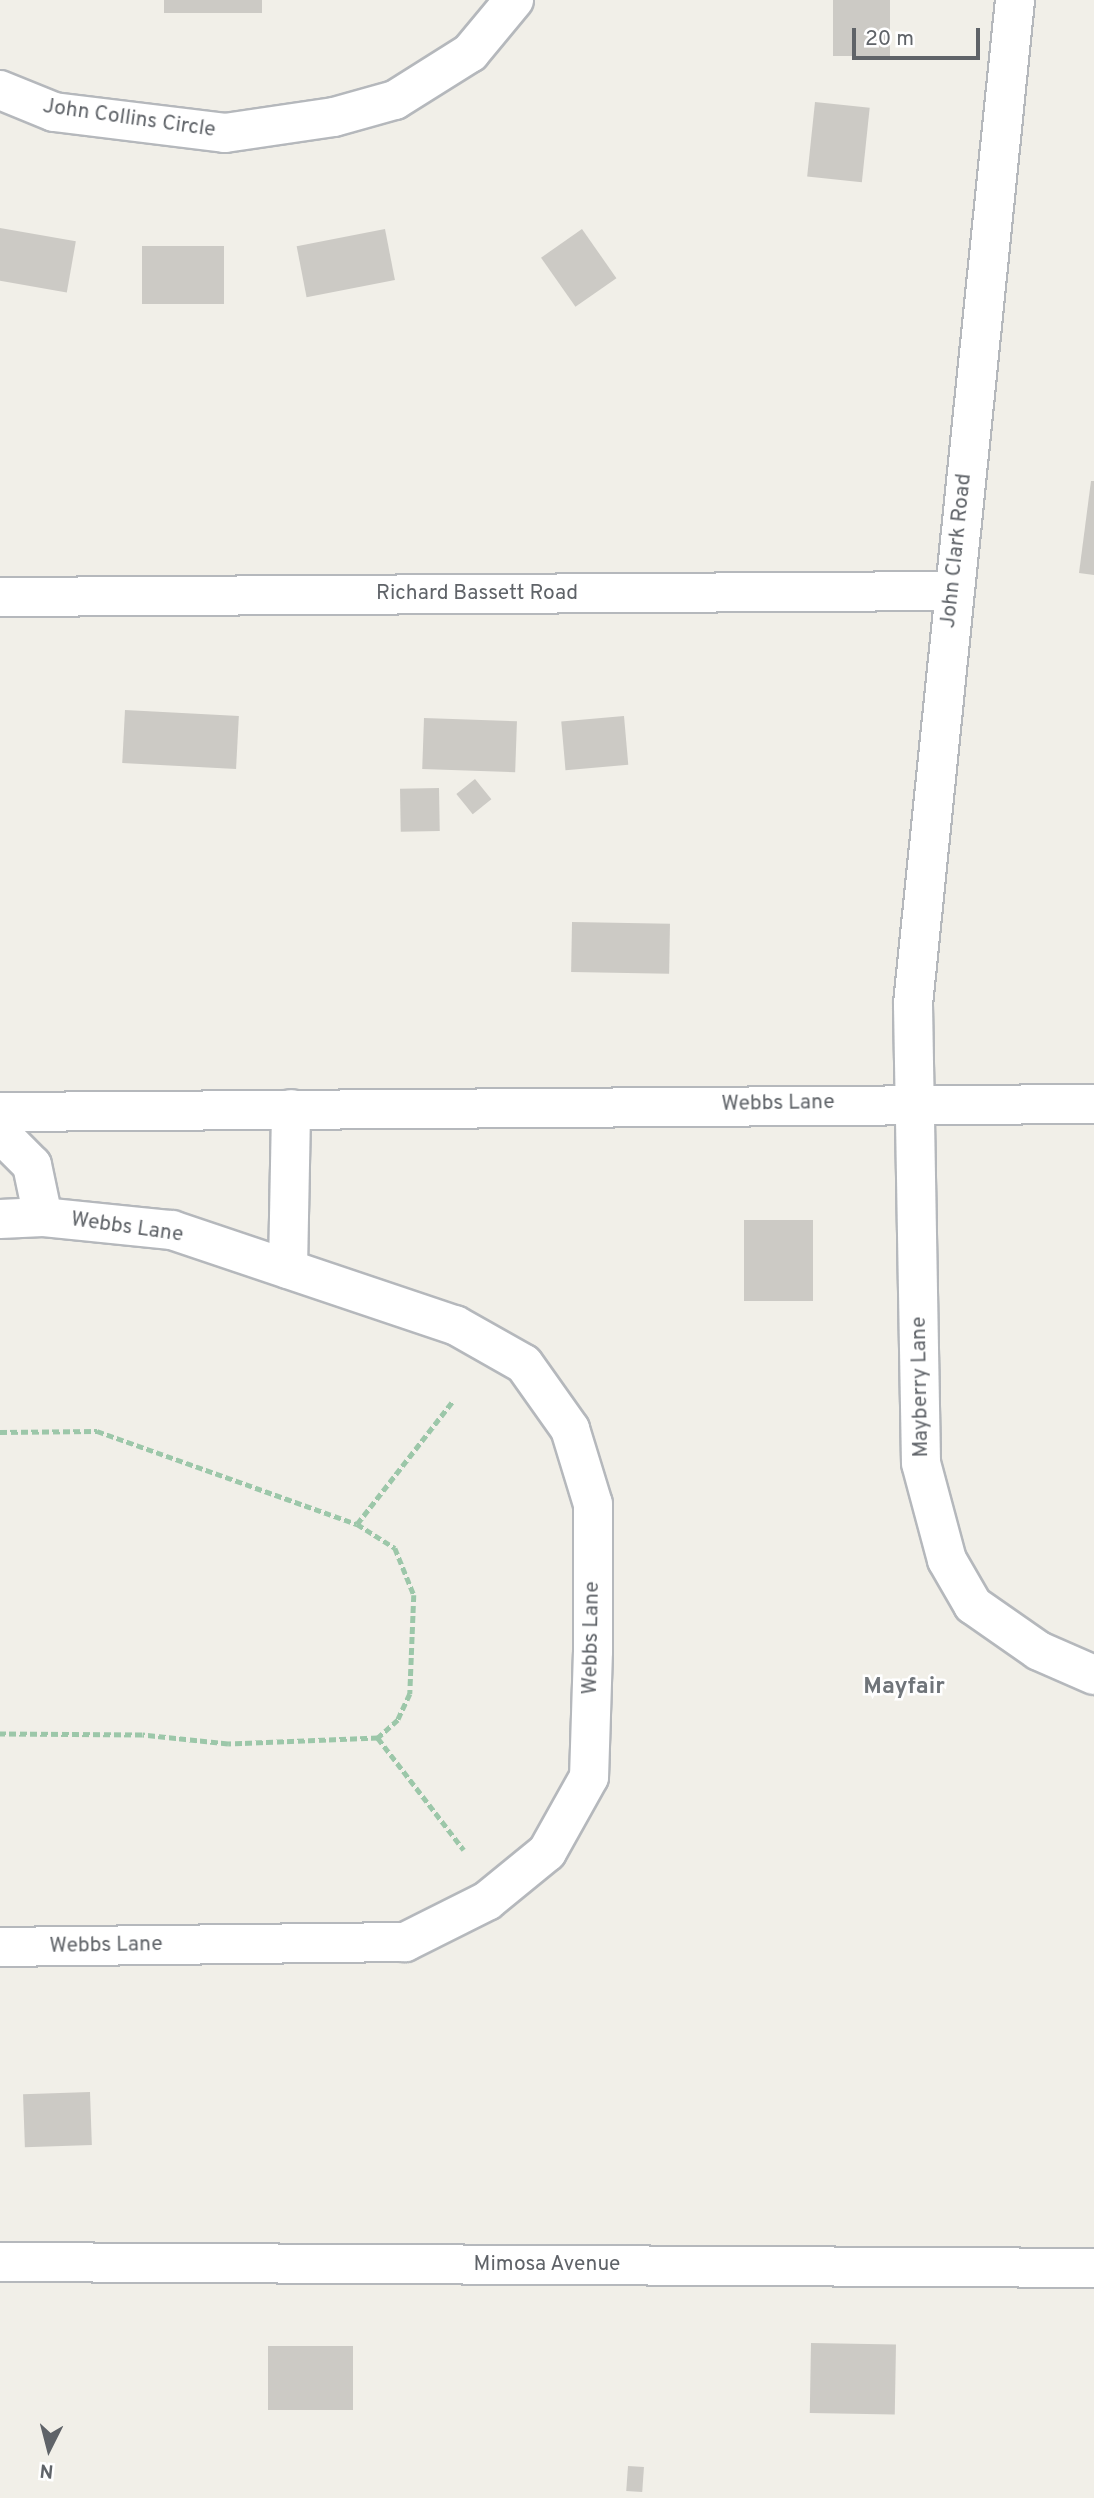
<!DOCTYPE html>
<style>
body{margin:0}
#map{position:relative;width:1094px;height:2498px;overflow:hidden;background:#f1efe8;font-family:Overpass,sans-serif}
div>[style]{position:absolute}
.building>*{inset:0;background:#cccac5;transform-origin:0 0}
.path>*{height:4.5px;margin-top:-2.25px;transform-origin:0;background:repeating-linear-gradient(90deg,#9cc7a9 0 7px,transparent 0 10.5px)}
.roads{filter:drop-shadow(2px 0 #b5b8bc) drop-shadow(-2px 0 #b5b8bc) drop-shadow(0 2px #b5b8bc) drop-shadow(0 -2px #b5b8bc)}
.street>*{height:38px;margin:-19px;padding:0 19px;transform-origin:19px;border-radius:19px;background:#fff}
.secondary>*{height:38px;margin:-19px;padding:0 19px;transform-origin:19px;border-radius:19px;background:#fff}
span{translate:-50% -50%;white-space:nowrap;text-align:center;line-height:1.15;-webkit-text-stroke:5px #fff;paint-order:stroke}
.street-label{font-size:21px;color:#5f6368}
.neighbourhood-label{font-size:23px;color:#70757a;font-weight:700}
.north{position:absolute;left:14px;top:2414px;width:70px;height:70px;-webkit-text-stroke:5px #fff;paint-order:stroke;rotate:186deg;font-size:19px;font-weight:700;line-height:28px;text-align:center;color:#5f6368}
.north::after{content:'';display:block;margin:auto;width:24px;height:32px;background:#5f6368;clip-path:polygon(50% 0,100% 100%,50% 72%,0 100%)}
.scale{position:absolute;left:852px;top:28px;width:128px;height:32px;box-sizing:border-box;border:4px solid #5f6368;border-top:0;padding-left:9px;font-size:21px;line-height:24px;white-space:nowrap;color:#5f6368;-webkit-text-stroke:5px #fff;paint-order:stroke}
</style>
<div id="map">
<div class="building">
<div style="left:164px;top:0;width:98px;height:13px"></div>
<div style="left:833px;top:0;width:57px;height:56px"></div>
<div style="left:815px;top:102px;width:55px;height:75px;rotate:6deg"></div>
<div style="left:0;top:228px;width:77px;height:52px;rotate:10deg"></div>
<div style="left:385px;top:229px;width:52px;height:90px;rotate:79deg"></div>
<div style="left:582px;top:229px;width:60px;height:50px;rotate:55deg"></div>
<div style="left:142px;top:246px;width:82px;height:58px"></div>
<div style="clip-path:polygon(1091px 481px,1094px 481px,1094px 575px,1079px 573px)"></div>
<div style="left:125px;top:710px;width:114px;height:53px;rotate:3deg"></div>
<div style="left:624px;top:716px;width:49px;height:63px;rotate:85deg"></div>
<div style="left:424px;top:718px;width:93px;height:51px;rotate:2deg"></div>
<div style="left:475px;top:779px;width:26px;height:24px;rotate:51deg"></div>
<div style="left:439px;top:788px;width:43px;height:39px;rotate:89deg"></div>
<div style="left:572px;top:922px;width:98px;height:50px;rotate:1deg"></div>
<div style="left:744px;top:1220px;width:69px;height:81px"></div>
<div style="left:90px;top:2092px;width:53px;height:67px;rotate:88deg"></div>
<div style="left:811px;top:2343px;width:85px;height:70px;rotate:1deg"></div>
<div style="left:268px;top:2346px;width:85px;height:64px"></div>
<div style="left:628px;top:2466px;width:16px;height:25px;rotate:4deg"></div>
</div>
<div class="path">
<div style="left:0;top:1432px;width:97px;rotate:-0.6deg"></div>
<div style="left:97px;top:1431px;width:276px;rotate:19.7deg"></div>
<div style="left:357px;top:1524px;width:45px;rotate:32.3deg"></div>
<div style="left:395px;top:1548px;width:51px;rotate:68deg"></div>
<div style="left:414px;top:1595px;width:99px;rotate:92.3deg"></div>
<div style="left:410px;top:1694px;width:29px;rotate:115deg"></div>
<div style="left:398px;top:1720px;width:27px;rotate:138deg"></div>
<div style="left:378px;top:1738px;width:150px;rotate:177.7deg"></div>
<div style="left:228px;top:1744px;width:86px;rotate:-174deg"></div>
<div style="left:142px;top:1735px;width:142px;rotate:-179.6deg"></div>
<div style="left:357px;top:1524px;width:155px;rotate:-52.1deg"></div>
<div style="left:378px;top:1738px;width:141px;rotate:52.5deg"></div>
</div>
<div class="roads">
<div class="street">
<div style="left:1015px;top:0;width:1010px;rotate:95.8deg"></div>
<div style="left:913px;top:1005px;width:458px;rotate:89deg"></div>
<div style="left:921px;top:1463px;width:100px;rotate:75deg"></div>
<div style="left:947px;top:1560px;width:52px;rotate:60deg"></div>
<div style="left:973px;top:1605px;width:80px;rotate:34.9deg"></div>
<div style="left:1039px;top:1651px;width:60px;rotate:23.6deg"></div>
<div style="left:0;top:90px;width:58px;rotate:22.2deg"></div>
<div style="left:54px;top:112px;width:172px;rotate:7deg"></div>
<div style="left:225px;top:133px;width:110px;rotate:-8.4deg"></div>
<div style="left:334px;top:117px;width:63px;rotate:-15.6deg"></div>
<div style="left:395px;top:100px;width:89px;rotate:-32.1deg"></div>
<div style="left:470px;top:53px;width:69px;rotate:-50.3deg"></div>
<div style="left:0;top:597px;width:953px;rotate:-0.36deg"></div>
<div style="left:0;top:1133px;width:45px;rotate:45deg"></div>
<div style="left:32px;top:1165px;width:53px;rotate:78.1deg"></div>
<div style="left:0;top:1219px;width:43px;rotate:-2.7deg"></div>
<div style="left:43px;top:1217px;width:130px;rotate:5.8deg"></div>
<div style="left:172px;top:1230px;width:299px;rotate:18.6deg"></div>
<div style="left:455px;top:1325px;width:79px;rotate:29.5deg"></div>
<div style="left:524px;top:1364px;width:80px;rotate:54.7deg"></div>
<div style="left:570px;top:1429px;width:78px;rotate:73deg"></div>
<div style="left:593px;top:1504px;width:147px;rotate:90deg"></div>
<div style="left:593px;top:1651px;width:126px;rotate:91.8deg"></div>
<div style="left:589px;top:1777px;width:86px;rotate:119.2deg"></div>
<div style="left:547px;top:1852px;width:77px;rotate:140.8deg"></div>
<div style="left:487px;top:1901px;width:92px;rotate:153.4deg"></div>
<div style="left:405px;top:1942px;width:405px;rotate:179.3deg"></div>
<div style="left:288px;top:1269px;width:160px;rotate:-88.9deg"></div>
<div style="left:0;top:2262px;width:1094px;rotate:0.31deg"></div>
</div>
<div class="secondary">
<div style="left:0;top:1112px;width:1094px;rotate:-0.42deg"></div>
</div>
</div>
<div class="street-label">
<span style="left:129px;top:119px;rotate:8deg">John Collins Circle</span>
<span style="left:957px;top:551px;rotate:-84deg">John Clark Road</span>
<span style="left:477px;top:594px">Richard Bassett Road</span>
<span style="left:778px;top:1104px;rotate:-1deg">Webbs Lane</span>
<span style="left:127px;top:1228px;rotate:8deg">Webbs Lane</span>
<span style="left:921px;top:1387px;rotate:-91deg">Mayberry Lane</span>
<span style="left:592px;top:1638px;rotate:-89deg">Webbs Lane</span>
<span style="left:106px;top:1946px;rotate:-1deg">Webbs Lane</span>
<span style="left:547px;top:2265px">Mimosa Avenue</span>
</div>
<div class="neighbourhood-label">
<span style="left:904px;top:1688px">Mayfair</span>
</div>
<div class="north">N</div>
<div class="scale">20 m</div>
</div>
